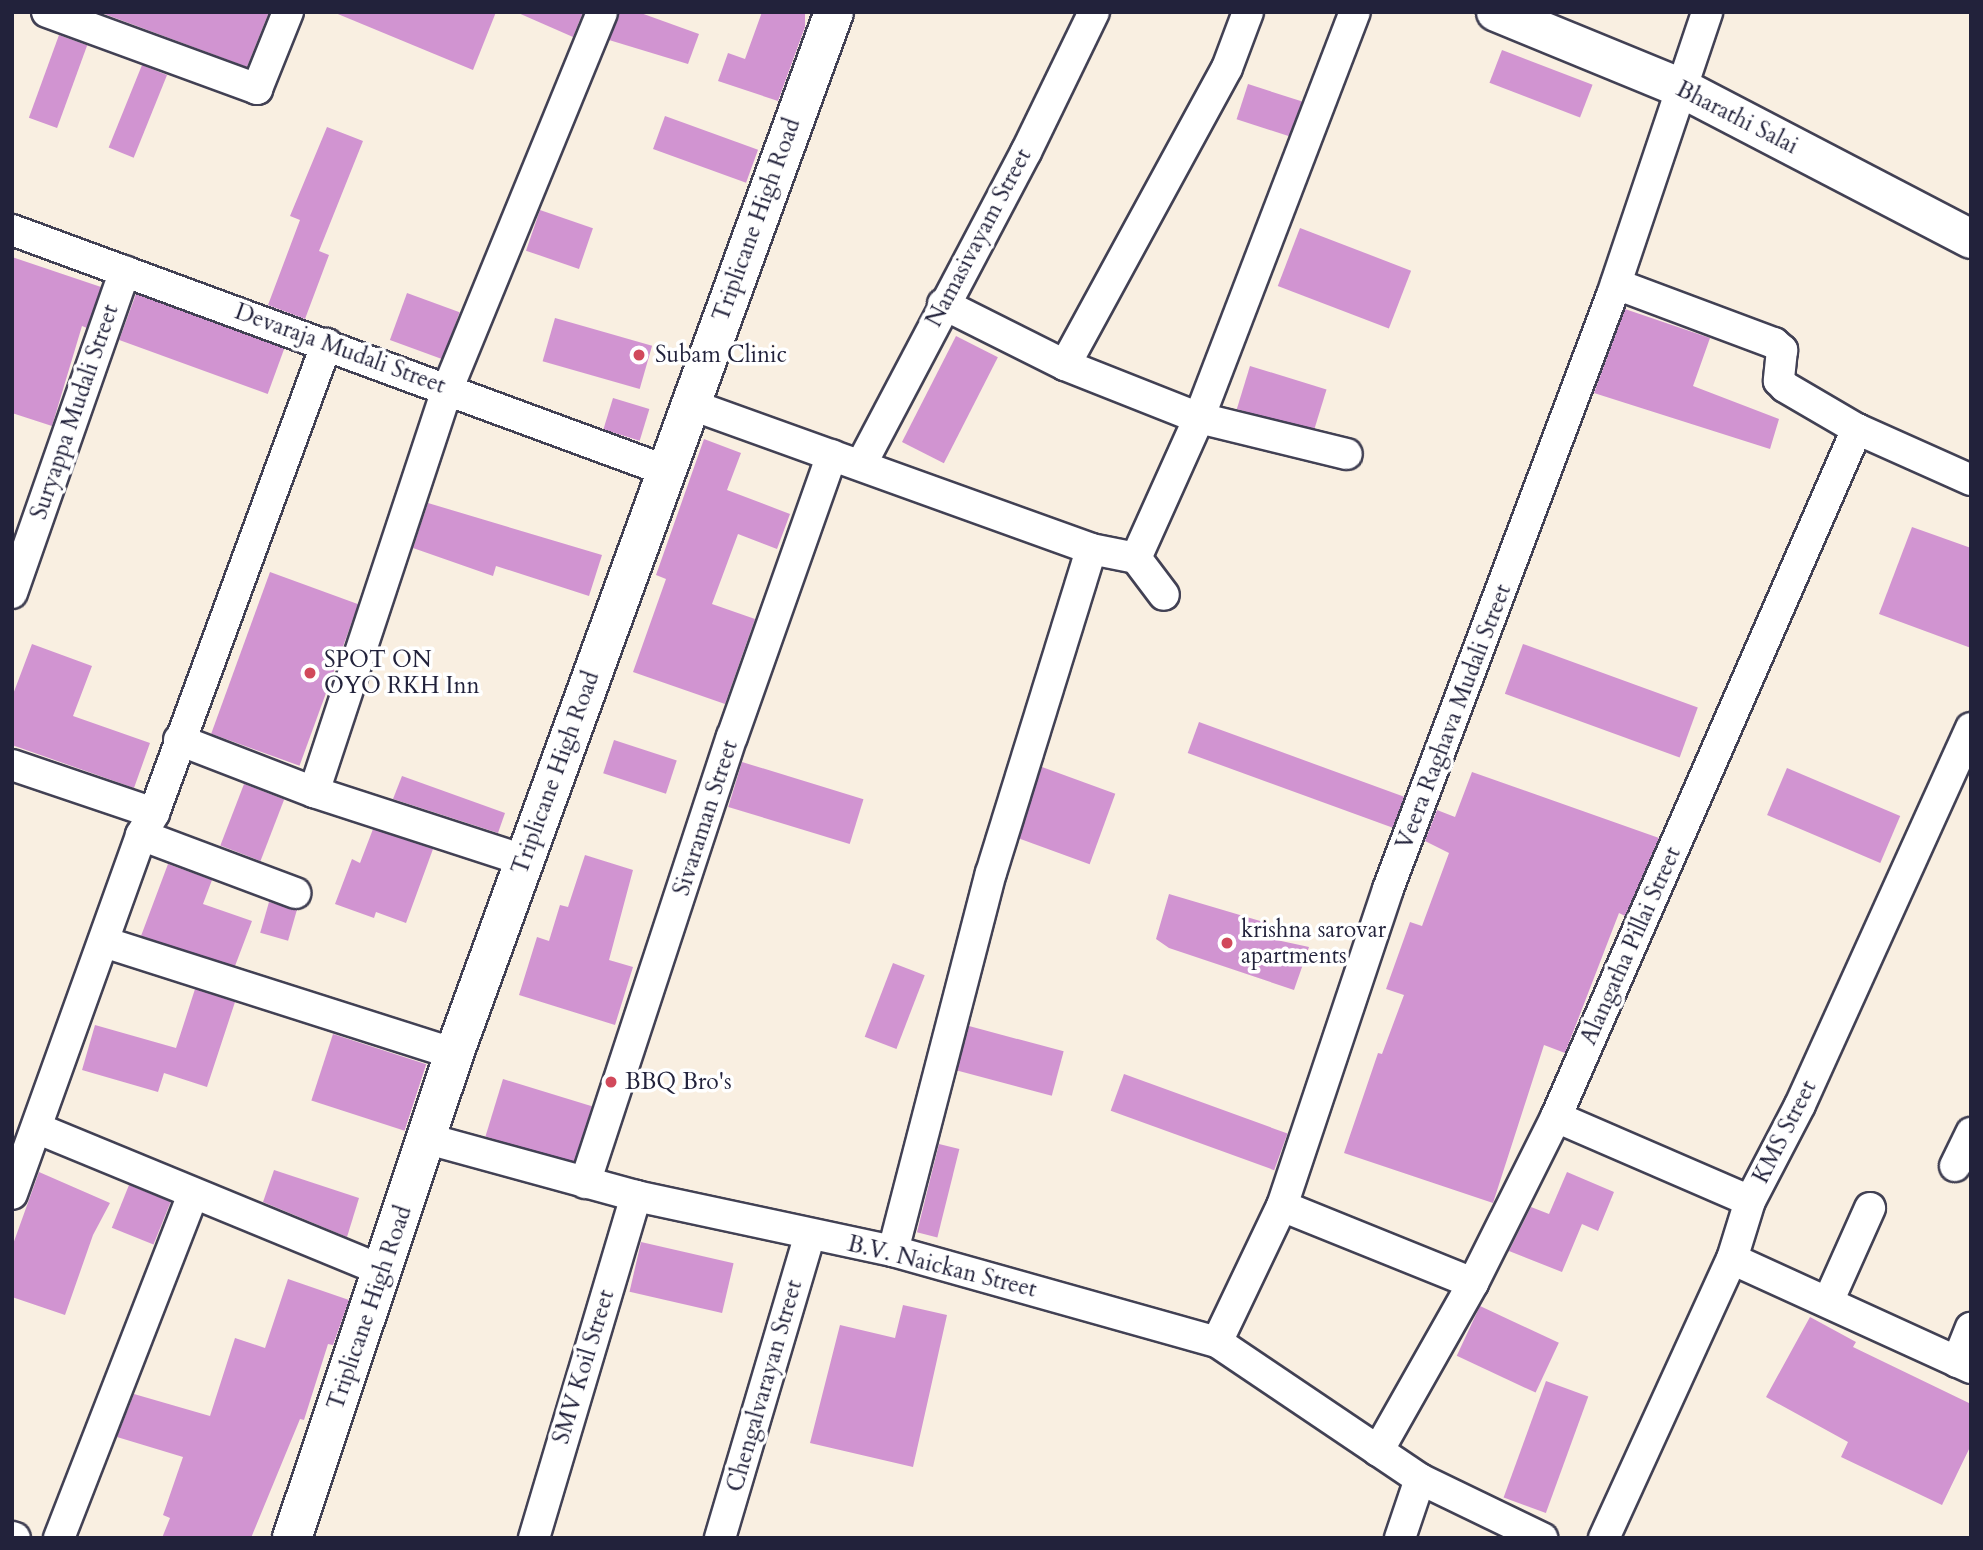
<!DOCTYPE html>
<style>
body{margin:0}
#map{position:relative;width:1983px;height:1550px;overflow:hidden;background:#f9efe1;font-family:Cardo,serif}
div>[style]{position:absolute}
.building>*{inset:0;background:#d194d1;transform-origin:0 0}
.roads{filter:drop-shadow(2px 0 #424154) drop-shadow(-2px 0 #424154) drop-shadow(0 2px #424154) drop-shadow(0 -2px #424154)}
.street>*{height:30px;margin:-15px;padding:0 15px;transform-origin:15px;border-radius:15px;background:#fff}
.secondary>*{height:38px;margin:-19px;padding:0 19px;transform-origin:19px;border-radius:19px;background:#fff}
.dots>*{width:19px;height:19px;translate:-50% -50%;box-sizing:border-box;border:4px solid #fff;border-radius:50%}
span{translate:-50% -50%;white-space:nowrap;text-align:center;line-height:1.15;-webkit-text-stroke:7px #fff;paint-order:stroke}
.street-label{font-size:23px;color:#22223b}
.poi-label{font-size:23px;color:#22223b}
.left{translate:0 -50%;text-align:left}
.frame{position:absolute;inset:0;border:14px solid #22223b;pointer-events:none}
</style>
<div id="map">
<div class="building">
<div style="clip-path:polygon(99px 12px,269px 12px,247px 67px)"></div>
<div style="clip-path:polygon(333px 12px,496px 12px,473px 70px)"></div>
<div style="clip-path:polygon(516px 12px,583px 12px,573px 37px)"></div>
<div style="clip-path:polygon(619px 12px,638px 12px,699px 34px,688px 64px,609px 40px)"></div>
<div style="clip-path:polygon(762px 12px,805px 12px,805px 27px,778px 101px,718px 81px,728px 53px,745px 59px)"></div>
<div style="left:59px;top:35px;width:30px;height:88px;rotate:20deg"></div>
<div style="left:1502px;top:50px;width:97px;height:35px;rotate:21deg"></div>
<div style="left:142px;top:65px;width:27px;height:89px;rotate:22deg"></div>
<div style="left:1248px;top:84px;width:57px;height:37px;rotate:18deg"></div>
<div style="left:665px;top:116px;width:99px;height:35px;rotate:20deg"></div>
<div style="clip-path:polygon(327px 127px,363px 141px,319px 251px,329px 255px,305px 319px,268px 305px,300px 220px,290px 216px)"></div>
<div style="left:540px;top:210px;width:56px;height:43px;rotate:19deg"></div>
<div style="left:1300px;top:228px;width:119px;height:62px;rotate:21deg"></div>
<div style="clip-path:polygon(12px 257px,101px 287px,87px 328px,82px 326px,52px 426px,12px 413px)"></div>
<div style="left:407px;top:293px;width:56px;height:50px;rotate:20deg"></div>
<div style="left:136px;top:294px;width:158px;height:49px;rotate:20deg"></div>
<div style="clip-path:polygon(1625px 309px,1710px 338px,1693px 386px,1779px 419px,1770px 449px,1594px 393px)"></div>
<div style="left:555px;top:318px;width:101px;height:45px;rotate:16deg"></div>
<div style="left:956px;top:336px;width:47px;height:119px;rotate:27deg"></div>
<div style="left:1250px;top:366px;width:80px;height:45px;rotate:17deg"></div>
<div style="left:613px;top:398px;width:38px;height:33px;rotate:17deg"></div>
<div style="clip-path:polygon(704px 439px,741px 453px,727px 490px,790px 514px,777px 549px,738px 534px,712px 604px,755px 619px,725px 704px,633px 672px,666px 579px,656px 575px)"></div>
<div style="clip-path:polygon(428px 503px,602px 555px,589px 596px,496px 566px,493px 576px,413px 548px)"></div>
<div style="clip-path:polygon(1912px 527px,1971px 548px,1971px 648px,1879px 614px)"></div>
<div style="left:270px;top:572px;width:94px;height:172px;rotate:20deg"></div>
<div style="clip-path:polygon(32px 644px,92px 666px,73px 716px,150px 743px,134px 788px,12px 745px,12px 697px)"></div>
<div style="left:1523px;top:644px;width:186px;height:53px;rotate:20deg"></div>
<div style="left:1199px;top:722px;width:219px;height:33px;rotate:20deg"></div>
<div style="left:614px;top:740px;width:66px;height:35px;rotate:18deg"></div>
<div style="left:742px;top:762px;width:127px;height:47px;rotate:17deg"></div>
<div style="left:1042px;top:767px;width:78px;height:75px;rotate:20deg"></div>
<div style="left:1787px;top:768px;width:123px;height:51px;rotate:23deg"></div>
<div style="clip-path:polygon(1472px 772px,1659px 838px,1625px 916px,1619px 913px,1565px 1053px,1544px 1045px,1493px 1203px,1344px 1153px,1378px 1053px,1382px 1054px,1404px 995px,1386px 989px,1410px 922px,1422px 926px,1449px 853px,1425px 841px,1437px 810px,1455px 817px)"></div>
<div style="clip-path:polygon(402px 776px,505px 813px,498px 833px,393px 799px)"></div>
<div style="left:244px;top:784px;width:43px;height:66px;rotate:21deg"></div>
<div style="clip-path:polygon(373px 829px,433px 849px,406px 923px,376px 912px,374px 918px,335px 904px,352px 859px,360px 863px)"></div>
<div style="clip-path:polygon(585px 855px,633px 870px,609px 960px,633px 967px,615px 1025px,519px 995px,537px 937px,549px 941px,560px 905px,568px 907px)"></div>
<div style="clip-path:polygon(168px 864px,212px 880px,203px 904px,252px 921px,235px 966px,141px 936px)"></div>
<div style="clip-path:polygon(1169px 894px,1277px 926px,1272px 939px,1309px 947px,1294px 990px,1169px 948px,1156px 939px)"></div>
<div style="left:269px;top:902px;width:29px;height:32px;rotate:16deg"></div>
<div style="left:893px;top:963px;width:34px;height:79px;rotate:21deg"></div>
<div style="clip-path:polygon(195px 989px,235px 1002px,207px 1087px,164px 1073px,158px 1092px,82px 1070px,95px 1025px,176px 1048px)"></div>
<div style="left:969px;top:1026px;width:98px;height:46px;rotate:15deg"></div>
<div style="left:333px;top:1034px;width:98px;height:70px;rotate:18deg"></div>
<div style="left:1124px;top:1074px;width:174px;height:39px;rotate:20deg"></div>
<div style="left:503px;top:1079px;width:93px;height:60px;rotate:17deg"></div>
<div style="left:939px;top:1144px;width:21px;height:91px;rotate:14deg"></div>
<div style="clip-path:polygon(274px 1170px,359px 1198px,347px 1237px,263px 1202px)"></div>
<div style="clip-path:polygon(39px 1172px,110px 1203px,93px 1235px,65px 1315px,12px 1297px,12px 1247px)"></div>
<div style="clip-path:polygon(1567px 1172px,1614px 1192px,1598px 1231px,1582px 1224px,1562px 1272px,1509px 1251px,1531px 1207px,1549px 1214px)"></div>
<div style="left:129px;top:1185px;width:45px;height:46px;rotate:22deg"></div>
<div style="left:641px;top:1242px;width:95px;height:51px;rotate:13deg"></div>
<div style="clip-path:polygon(288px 1279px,349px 1300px,333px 1345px,328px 1344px,304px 1420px,300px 1419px,251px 1538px,162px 1538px,170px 1518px,163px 1515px,183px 1457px,117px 1437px,134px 1394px,210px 1416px,235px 1338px,265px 1348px)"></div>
<div style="clip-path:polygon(903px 1305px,947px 1315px,913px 1467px,810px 1443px,840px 1325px,895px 1338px)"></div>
<div style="left:1480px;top:1306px;width:87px;height:55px;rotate:25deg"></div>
<div style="clip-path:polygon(1810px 1317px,1856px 1342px,1853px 1347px,1971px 1404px,1971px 1445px,1942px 1505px,1841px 1457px,1848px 1442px,1766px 1397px)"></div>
<div style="left:1546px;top:1381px;width:45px;height:124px;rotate:20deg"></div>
</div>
<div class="roads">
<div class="street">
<div style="left:47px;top:12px;width:224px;rotate:20.1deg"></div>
<div style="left:257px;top:89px;width:83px;rotate:-68.1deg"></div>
<div style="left:12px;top:230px;width:698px;rotate:20.2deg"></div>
<div style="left:1616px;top:284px;width:169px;rotate:20.5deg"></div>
<div style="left:1774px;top:343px;width:11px;rotate:41deg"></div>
<div style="left:1782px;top:350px;width:31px;rotate:96deg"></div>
<div style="left:1779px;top:381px;width:8px;rotate:45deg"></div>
<div style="left:1785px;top:387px;width:83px;rotate:30.3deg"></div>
<div style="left:1857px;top:429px;width:125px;rotate:24.1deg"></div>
<div style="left:943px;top:304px;width:136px;rotate:26.6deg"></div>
<div style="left:1065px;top:365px;width:144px;rotate:21.6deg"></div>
<div style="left:1199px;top:418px;width:152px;rotate:13.7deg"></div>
<div style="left:1065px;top:365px;width:338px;rotate:-61.4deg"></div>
<div style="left:1227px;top:68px;width:60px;rotate:-69.4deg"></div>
<div style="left:689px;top:404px;width:427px;rotate:19.8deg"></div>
<div style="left:1091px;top:549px;width:46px;rotate:11.3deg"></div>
<div style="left:1136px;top:558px;width:46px;rotate:52.9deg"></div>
<div style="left:862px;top:463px;width:352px;rotate:-62.2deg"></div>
<div style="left:1026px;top:152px;width:156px;rotate:-64.1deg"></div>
<div style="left:1136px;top:558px;width:154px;rotate:-65.8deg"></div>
<div style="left:1199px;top:418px;width:435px;rotate:-69deg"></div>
<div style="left:12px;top:593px;width:341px;rotate:-70.7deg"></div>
<div style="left:179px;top:740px;width:145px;rotate:21.1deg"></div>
<div style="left:314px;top:792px;width:220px;rotate:18deg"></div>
<div style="left:12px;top:765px;width:150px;rotate:18.7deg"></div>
<div style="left:314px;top:792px;width:426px;rotate:-71.7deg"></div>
<div style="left:448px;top:388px;width:406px;rotate:-67.7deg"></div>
<div style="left:141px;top:835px;width:165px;rotate:20.6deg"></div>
<div style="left:104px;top:942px;width:367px;rotate:17.7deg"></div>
<div style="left:1556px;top:1117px;width:211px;rotate:23.4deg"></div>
<div style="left:39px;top:1129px;width:373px;rotate:22.4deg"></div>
<div style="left:428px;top:1139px;width:216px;rotate:15.3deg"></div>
<div style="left:636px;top:1196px;width:263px;rotate:12.1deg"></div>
<div style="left:893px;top:1251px;width:337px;rotate:15.7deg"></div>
<div style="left:1217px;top:1342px;width:245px;rotate:34deg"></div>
<div style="left:1420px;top:1479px;width:136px;rotate:25.8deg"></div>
<div style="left:1955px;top:1166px;width:37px;rotate:-64deg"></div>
<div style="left:585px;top:1183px;width:470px;rotate:-71.8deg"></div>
<div style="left:732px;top:737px;width:299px;rotate:-70.5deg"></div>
<div style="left:12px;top:1194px;width:381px;rotate:-70.2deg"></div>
<div style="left:141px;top:835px;width:26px;rotate:-59deg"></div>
<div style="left:154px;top:813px;width:500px;rotate:-69.8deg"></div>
<div style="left:1282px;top:1206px;width:206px;rotate:22deg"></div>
<div style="left:893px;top:1251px;width:390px;rotate:-75.5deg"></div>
<div style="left:991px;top:873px;width:339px;rotate:-72.8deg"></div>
<div style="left:1732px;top:1259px;width:263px;rotate:24.5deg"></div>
<div style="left:1828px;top:1302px;width:103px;rotate:-65.9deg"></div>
<div style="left:1217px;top:1342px;width:151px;rotate:-64.5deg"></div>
<div style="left:1282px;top:1206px;width:334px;rotate:-71.5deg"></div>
<div style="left:1388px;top:889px;width:635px;rotate:-69.34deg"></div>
<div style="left:1612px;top:295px;width:299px;rotate:-71.4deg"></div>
<div style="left:1957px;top:1362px;width:37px;rotate:-68deg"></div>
<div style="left:1378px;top:1451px;width:193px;rotate:-60.5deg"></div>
<div style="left:1473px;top:1283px;width:186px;rotate:-63.4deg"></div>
<div style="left:1556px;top:1117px;width:751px;rotate:-66.37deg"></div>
<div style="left:12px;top:1537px;width:3px;rotate:18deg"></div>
<div style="left:59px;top:1538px;width:368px;rotate:-68.7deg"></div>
<div style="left:534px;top:1538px;width:357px;rotate:-73.4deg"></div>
<div style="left:720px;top:1538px;width:316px;rotate:-73.5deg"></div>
<div style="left:1400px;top:1538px;width:62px;rotate:-71.3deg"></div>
<div style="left:1604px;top:1538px;width:307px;rotate:-65.4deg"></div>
<div style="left:1732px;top:1259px;width:61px;rotate:-72.8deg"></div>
<div style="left:1750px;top:1201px;width:108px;rotate:-62.5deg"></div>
<div style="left:1800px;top:1105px;width:414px;rotate:-65.6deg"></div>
</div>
<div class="secondary">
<div style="left:1496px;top:12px;width:200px;rotate:22.3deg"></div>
<div style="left:1681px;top:88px;width:327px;rotate:27.5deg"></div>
<div style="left:292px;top:1538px;width:510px;rotate:-71.49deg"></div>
<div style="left:454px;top:1054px;width:1109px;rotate:-69.96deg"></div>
</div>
</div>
<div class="dots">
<div style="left:639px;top:355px;background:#d1495b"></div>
<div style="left:310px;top:673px;background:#d1495b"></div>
<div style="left:1227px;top:943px;background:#d1495b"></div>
<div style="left:611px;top:1082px;background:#d1495b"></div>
</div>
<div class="street-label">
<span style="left:1737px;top:118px;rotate:27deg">Bharathi Salai</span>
<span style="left:757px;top:220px;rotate:-70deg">Triplicane High Road</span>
<span style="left:979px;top:238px;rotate:-62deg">Namasivayam Street</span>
<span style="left:340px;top:349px;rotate:20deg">Devaraja Mudali Street</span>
<span style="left:75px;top:412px;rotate:-71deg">Suryappa Mudali Street</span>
<span style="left:1454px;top:717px;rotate:-69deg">Veera Raghava Mudali Street</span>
<span style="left:556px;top:773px;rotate:-70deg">Triplicane High Road</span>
<span style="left:706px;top:818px;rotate:-72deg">Sivaraman Street</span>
<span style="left:1631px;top:946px;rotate:-66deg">Alangatha Pillai Street</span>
<span style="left:1785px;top:1132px;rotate:-63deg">KMS Street</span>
<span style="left:942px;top:1267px;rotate:14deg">B.V. Naickan Street</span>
<span style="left:370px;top:1308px;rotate:-71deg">Triplicane High Road</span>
<span style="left:584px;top:1367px;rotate:-73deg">SMV Koil Street</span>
<span style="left:765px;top:1386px;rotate:-74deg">Chengalvarayan Street</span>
</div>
<div class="poi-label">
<span class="left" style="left:655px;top:355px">Subam Clinic</span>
<span class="left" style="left:324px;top:673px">SPOT ON<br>OYO RKH Inn</span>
<span class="left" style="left:1241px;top:943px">krishna sarovar<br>apartments</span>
<span class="left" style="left:625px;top:1082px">BBQ Bro's</span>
</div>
<div class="frame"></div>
</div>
